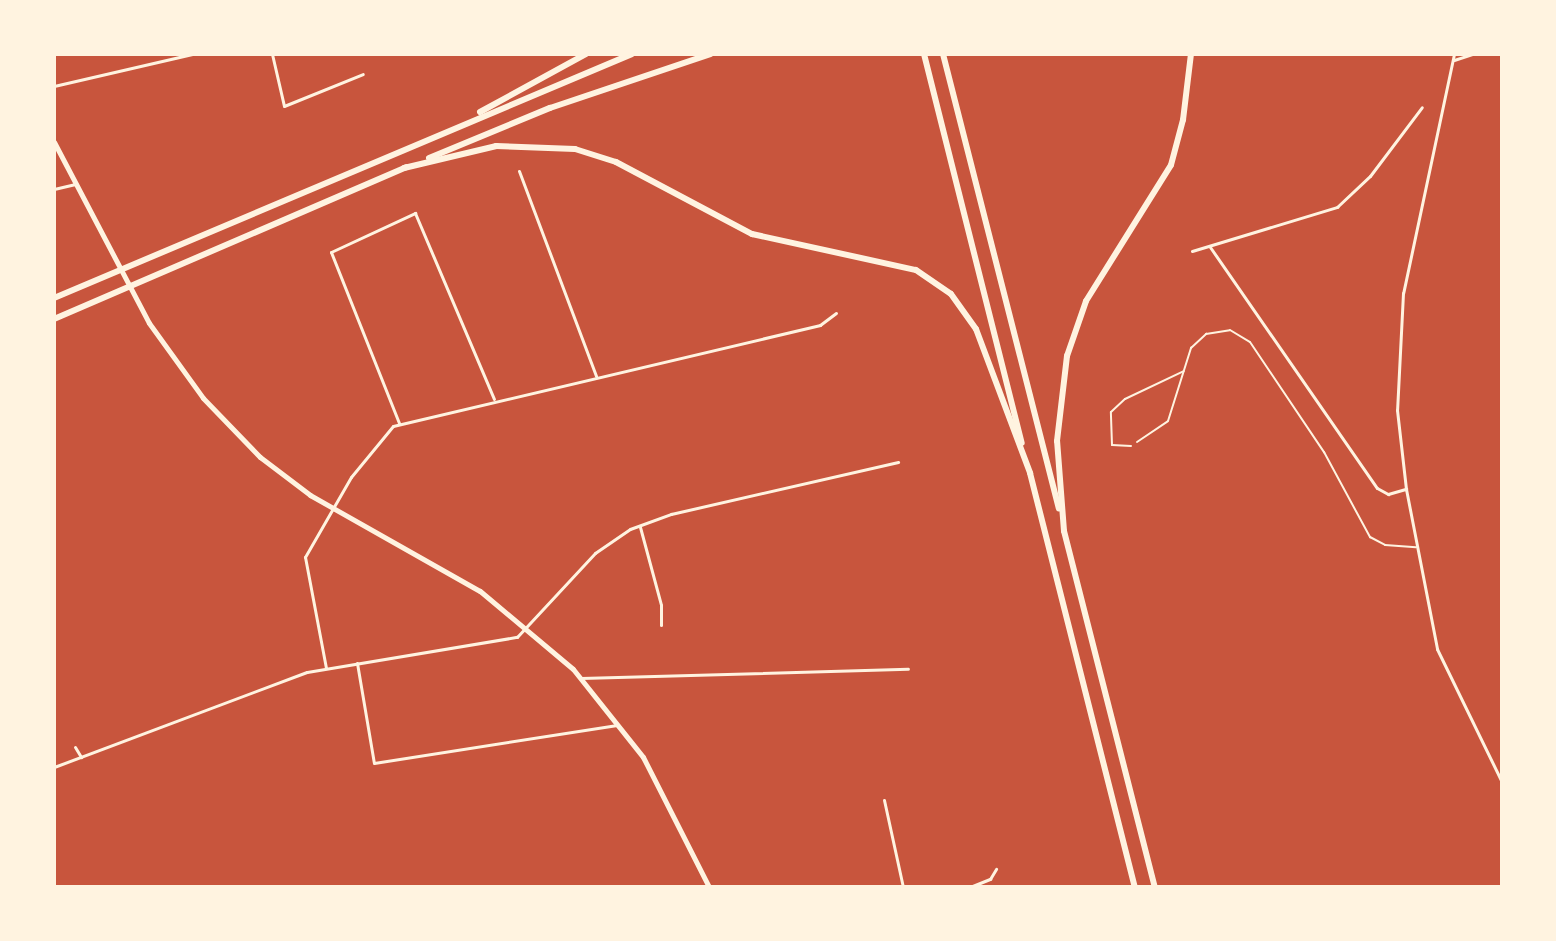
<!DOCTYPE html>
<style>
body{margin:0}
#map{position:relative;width:1556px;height:941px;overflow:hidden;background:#c8553d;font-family:"Fira Sans Condensed",sans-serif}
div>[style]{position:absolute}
.service>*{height:2px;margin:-1px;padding:0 1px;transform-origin:1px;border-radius:1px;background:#fff3e0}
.minor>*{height:3px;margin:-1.5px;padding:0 1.5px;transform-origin:1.5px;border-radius:1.5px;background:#fff3e0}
.secondary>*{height:5px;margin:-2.5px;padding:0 2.5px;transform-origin:2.5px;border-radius:2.5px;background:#fff3e0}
.trunk>*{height:6px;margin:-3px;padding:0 3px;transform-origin:3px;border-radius:3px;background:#fff3e0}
.motorway>*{height:6px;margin:-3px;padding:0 3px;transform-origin:3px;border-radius:3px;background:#fff3e0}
span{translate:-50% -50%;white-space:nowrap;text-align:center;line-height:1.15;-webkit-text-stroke:6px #fff3e0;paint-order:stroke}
.frame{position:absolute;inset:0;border:56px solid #fff3e0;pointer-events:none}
</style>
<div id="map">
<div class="service">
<div style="left:1137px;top:442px;width:37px;rotate:-34deg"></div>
<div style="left:1168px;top:421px;width:77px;rotate:-72.5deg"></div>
<div style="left:1191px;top:348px;width:21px;rotate:-43deg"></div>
<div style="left:1206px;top:334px;width:24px;rotate:-9deg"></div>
<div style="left:1230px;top:330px;width:23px;rotate:31deg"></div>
<div style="left:1250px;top:342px;width:133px;rotate:56.1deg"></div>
<div style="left:1324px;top:452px;width:97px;rotate:61.6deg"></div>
<div style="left:1370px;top:537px;width:17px;rotate:28deg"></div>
<div style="left:1385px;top:545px;width:31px;rotate:4deg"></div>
<div style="left:1131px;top:446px;width:19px;rotate:-177deg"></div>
<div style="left:1112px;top:445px;width:33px;rotate:-92deg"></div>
<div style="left:1111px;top:412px;width:19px;rotate:-43deg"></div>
<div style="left:1125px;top:399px;width:65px;rotate:-25.4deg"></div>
</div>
<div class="minor">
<div style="left:272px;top:54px;width:53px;rotate:77deg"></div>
<div style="left:284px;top:106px;width:85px;rotate:-22.1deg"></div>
<div style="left:1454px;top:54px;width:244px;rotate:102deg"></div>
<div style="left:1403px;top:293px;width:117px;rotate:92.9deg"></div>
<div style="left:1397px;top:410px;width:80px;rotate:83.5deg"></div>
<div style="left:1406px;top:489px;width:163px;rotate:79deg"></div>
<div style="left:1437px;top:649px;width:148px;rotate:64deg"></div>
<div style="left:1454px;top:60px;width:19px;rotate:-18deg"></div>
<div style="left:54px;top:86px;width:143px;rotate:-13deg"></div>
<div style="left:519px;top:171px;width:219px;rotate:69.4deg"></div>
<div style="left:54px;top:189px;width:23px;rotate:-13deg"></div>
<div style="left:1210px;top:247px;width:293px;rotate:55.3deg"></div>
<div style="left:1377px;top:488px;width:13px;rotate:29deg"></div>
<div style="left:1388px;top:494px;width:19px;rotate:-16deg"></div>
<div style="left:1192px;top:251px;width:152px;rotate:-16.9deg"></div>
<div style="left:1337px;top:207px;width:45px;rotate:-43.2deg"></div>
<div style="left:1370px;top:176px;width:86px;rotate:-53deg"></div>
<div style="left:399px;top:423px;width:184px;rotate:-111.7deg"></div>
<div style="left:331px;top:252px;width:93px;rotate:-24.9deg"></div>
<div style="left:415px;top:213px;width:202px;rotate:67deg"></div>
<div style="left:640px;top:527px;width:81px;rotate:74.9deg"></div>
<div style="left:661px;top:605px;width:20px;rotate:90deg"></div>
<div style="left:357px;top:663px;width:101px;rotate:80.4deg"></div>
<div style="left:374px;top:763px;width:246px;rotate:-8.9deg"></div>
<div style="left:326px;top:668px;width:113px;rotate:-100.7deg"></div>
<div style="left:305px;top:557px;width:92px;rotate:-60.1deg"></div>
<div style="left:351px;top:477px;width:66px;rotate:-50.5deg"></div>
<div style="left:393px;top:426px;width:439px;rotate:-13.3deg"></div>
<div style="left:820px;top:325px;width:20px;rotate:-37deg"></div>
<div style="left:581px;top:678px;width:327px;rotate:-1.6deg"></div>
<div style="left:75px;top:747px;width:12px;rotate:59deg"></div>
<div style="left:54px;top:767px;width:270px;rotate:-20.6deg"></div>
<div style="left:307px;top:672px;width:213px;rotate:-9.5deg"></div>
<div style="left:517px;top:637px;width:115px;rotate:-47.1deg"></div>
<div style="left:595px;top:553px;width:42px;rotate:-34.4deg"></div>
<div style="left:630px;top:529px;width:44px;rotate:-20.1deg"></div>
<div style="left:671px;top:514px;width:233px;rotate:-12.9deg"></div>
<div style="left:884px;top:800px;width:89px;rotate:77.7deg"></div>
<div style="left:970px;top:887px;width:22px;rotate:-22deg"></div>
<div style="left:990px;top:879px;width:12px;rotate:-59deg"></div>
</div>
<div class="secondary">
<div style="left:54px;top:142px;width:204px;rotate:62.3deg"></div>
<div style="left:149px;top:323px;width:92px;rotate:54.2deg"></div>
<div style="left:203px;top:398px;width:82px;rotate:46deg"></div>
<div style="left:260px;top:457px;width:63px;rotate:37.2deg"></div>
<div style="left:310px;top:495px;width:195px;rotate:29.5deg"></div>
<div style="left:480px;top:591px;width:121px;rotate:40deg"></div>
<div style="left:573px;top:669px;width:112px;rotate:51.5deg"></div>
<div style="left:643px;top:757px;width:146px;rotate:63.1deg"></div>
</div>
<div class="trunk">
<div style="left:1030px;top:473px;width:427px;rotate:75.8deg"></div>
<div style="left:1064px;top:531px;width:367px;rotate:75.7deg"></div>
</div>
<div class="motorway">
<div style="left:924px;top:54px;width:401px;rotate:75.9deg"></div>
<div style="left:943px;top:54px;width:469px;rotate:75.7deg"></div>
<div style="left:480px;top:112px;width:121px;rotate:-28.7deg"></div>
<div style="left:429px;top:158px;width:131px;rotate:-22.5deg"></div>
<div style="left:550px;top:108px;width:169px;rotate:-18.6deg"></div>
<div style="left:404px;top:168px;width:95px;rotate:-13.4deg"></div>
<div style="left:496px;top:146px;width:79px;rotate:2.2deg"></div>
<div style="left:575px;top:149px;width:43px;rotate:17.6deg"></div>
<div style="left:616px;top:162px;width:154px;rotate:27.9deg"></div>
<div style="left:752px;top:234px;width:168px;rotate:12.4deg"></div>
<div style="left:916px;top:270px;width:42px;rotate:34.4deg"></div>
<div style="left:951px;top:294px;width:43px;rotate:54.5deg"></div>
<div style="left:976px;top:329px;width:154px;rotate:69.4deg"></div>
<div style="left:54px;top:298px;width:627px;rotate:-22.89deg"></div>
<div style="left:54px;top:319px;width:384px;rotate:-23.3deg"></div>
<div style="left:1064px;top:531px;width:90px;rotate:-94.4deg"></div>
<div style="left:1057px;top:441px;width:86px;rotate:-83.3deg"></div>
<div style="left:1067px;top:356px;width:58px;rotate:-70.9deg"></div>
<div style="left:1086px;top:301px;width:160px;rotate:-58deg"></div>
<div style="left:1171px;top:165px;width:47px;rotate:-75.1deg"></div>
<div style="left:1183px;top:120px;width:66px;rotate:-83.1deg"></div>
</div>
<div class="frame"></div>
</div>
